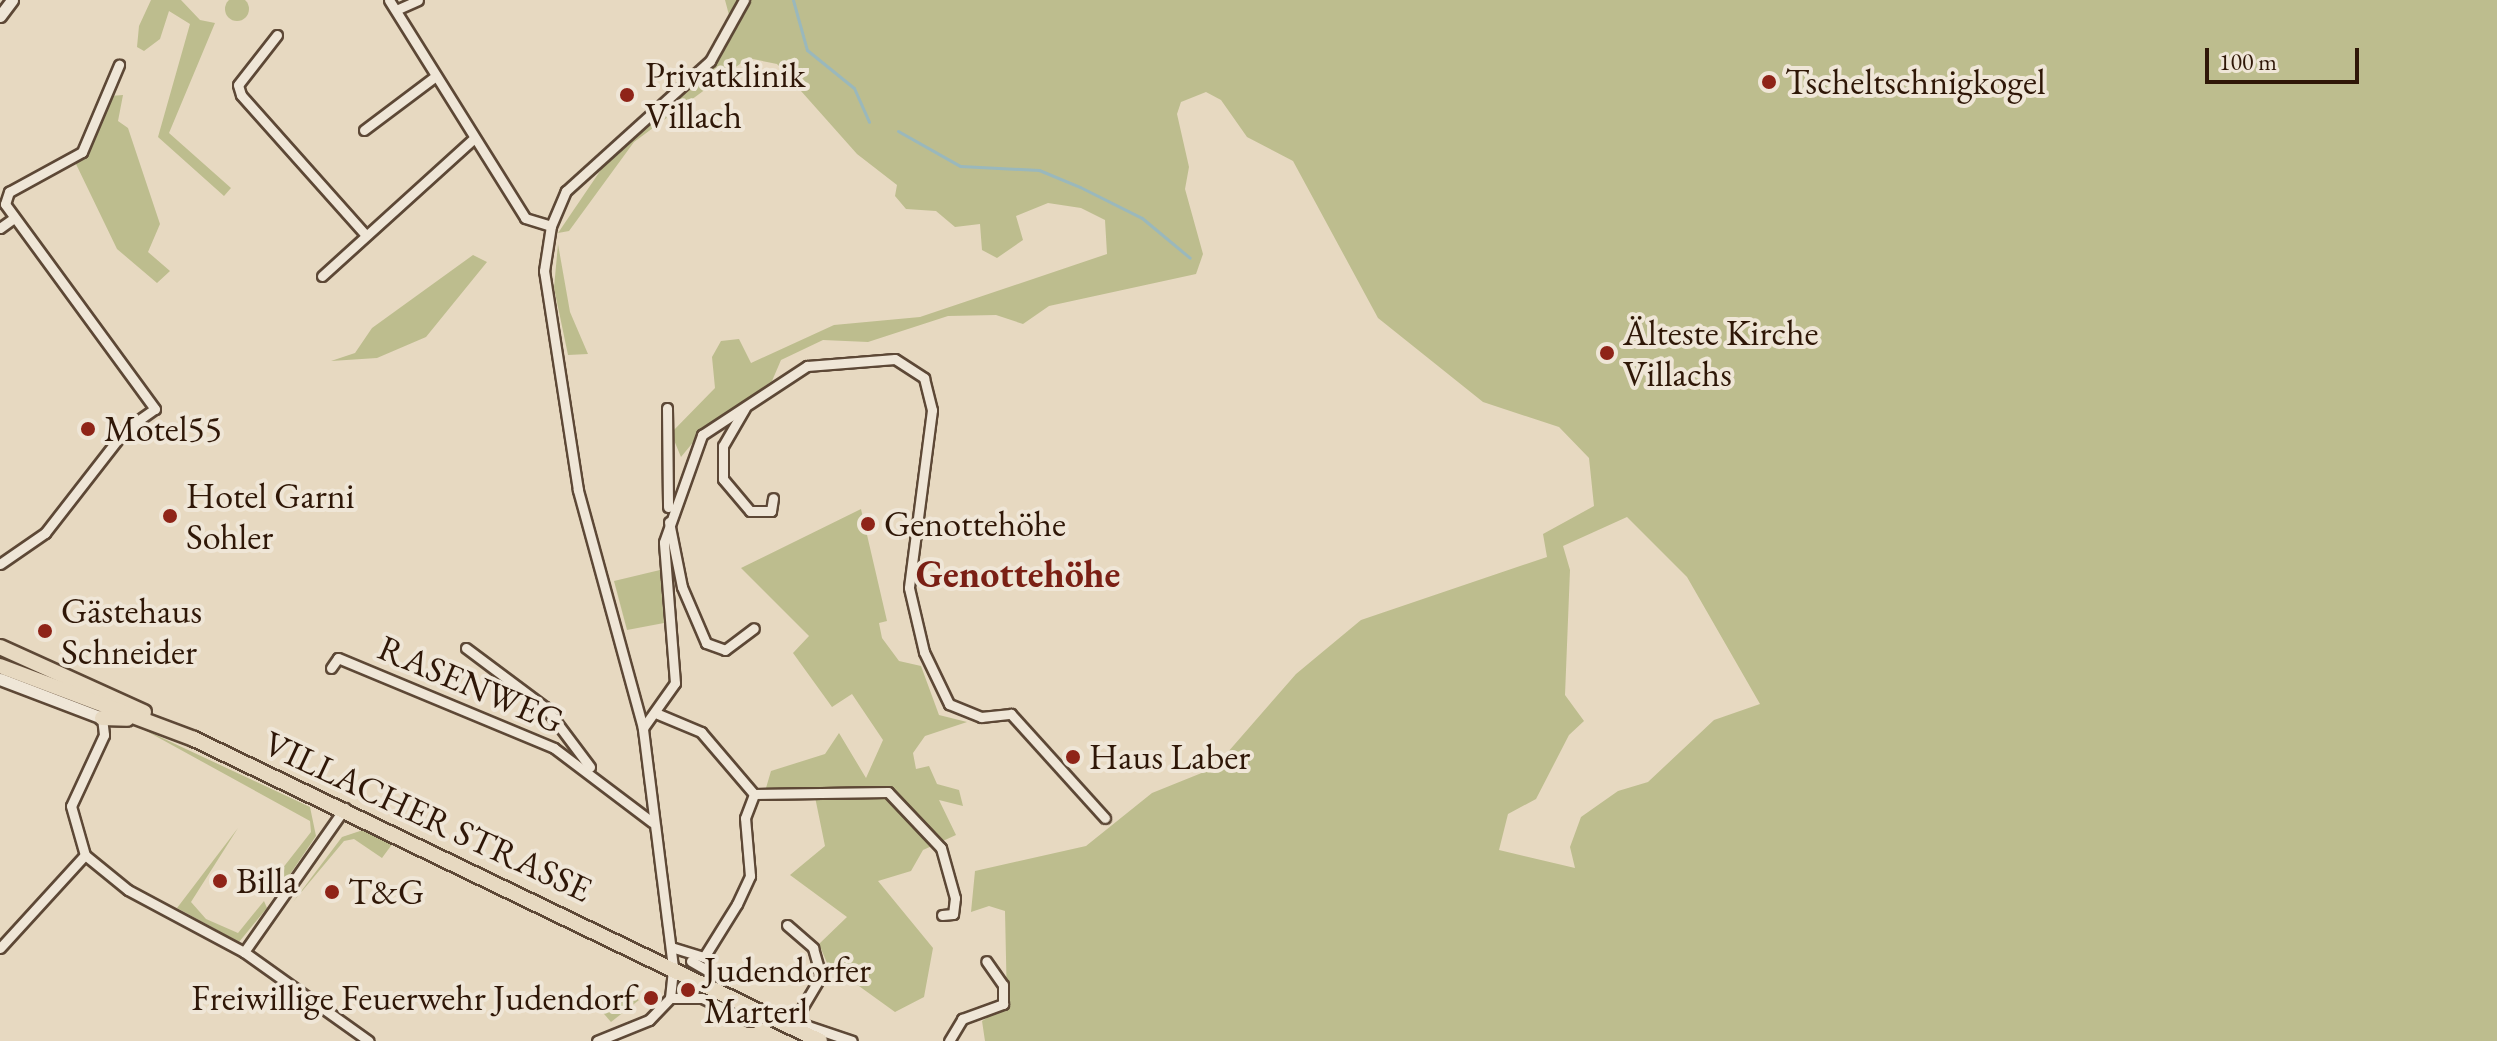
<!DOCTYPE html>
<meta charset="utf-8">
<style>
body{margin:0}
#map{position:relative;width:2497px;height:1041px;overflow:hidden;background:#e7d9c1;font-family:"EB Garamond",serif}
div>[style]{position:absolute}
.green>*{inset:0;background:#bdbd8e}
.round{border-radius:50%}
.stream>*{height:3px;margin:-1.5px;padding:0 1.5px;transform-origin:1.5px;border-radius:1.5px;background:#9ab8bc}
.roads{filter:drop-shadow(2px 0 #5d4836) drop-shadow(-2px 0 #5d4836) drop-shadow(0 2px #5d4836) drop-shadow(0 -2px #5d4836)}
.minor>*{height:9px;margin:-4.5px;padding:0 4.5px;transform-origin:4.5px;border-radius:4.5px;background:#efe6d7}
.tertiary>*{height:11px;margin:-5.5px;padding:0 5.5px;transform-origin:5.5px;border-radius:5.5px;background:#efe6d7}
.primary>*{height:14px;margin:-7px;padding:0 7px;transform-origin:7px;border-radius:7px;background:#e7d9c1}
.dots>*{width:22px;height:22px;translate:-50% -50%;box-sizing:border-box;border:4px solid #efe6d7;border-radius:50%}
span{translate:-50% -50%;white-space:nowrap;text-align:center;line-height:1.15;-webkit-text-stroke:8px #efe6d7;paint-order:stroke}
.poi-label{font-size:36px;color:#2f1707}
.left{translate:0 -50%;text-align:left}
.right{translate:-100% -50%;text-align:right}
.street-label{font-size:36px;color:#2f1707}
.neighbourhood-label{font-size:38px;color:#7a1f14;font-weight:700}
.scale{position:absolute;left:2205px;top:48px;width:154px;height:36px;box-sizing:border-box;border:4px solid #2f1707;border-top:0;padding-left:10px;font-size:24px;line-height:28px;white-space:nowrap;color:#2f1707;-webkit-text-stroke:6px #efe6d7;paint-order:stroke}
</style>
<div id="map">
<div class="green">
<div class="round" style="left:225px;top:-3px;width:24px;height:24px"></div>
<div style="clip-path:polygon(151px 0,181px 0,200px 20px,215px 23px,169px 133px,231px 188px,224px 196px,158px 137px,190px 24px,169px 11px,160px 39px,144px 51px,137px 47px,139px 26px)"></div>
<div style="clip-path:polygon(evenodd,725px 0,2497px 0,2497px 1041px,985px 1041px,982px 1021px,1007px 1005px,1005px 911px,989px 906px,971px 912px,975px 871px,1086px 846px,1152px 793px,1214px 768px,1296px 674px,1361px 620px,1547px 557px,1543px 534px,1594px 506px,1589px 458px,1559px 427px,1483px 402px,1378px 318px,1293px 161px,1247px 137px,1221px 100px,1206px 92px,1181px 102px,1177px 114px,1189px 167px,1185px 189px,1203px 254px,1196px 274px,1049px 306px,1023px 324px,996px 315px,948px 316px,868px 342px,823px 340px,781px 360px,772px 381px,704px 429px,681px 457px,671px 433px,715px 388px,712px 357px,721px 341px,739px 339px,751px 363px,834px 325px,920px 317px,1107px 254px,1105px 220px,1081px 208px,1048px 203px,1016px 216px,1023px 240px,997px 258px,982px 250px,980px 224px,955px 227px,936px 211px,906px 209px,895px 196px,897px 185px,857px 154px,777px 64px,748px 58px,634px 142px,569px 231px,558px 233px,613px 152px,714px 56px,729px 15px,725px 0,1627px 517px,1687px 577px,1760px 704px,1714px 720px,1648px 782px,1618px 791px,1581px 817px,1570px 847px,1575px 868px,1499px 850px,1508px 814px,1536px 799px,1569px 735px,1584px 721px,1565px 695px,1570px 570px,1563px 546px,1627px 517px)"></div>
<div style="clip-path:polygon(123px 95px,118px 121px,128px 128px,160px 224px,148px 252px,170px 271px,157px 283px,117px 249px,75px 162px,94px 141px,110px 96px)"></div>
<div style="clip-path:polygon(558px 244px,570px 312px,588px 354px,568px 355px,554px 288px)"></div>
<div style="clip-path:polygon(473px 255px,487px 262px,426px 337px,377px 358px,331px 361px,355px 353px,372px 328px)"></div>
<div style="clip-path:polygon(861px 509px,887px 621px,879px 623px,882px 638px,899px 661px,921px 666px,939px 715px,967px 722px,925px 736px,913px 753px,916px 769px,929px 766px,937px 784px,959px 790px,963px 806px,939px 800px,956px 835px,923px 850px,911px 871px,878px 881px,933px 948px,924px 997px,895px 1012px,827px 963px,819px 944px,847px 917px,790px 875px,825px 846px,815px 797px,808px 790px,766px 788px,771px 771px,825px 754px,839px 733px,866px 778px,883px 740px,852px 694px,832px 707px,793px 653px,809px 636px,741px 568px)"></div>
<div style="clip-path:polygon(660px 570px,664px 623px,627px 630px,614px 581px)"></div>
<div style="clip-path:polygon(141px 728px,310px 807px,316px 836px,280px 889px,271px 883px,311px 832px,310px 821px)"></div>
<div style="clip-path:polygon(238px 828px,191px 902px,206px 919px,238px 933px,264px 901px,267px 908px,239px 942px,177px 908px)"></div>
<div style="clip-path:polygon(363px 830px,393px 843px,382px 858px,354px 839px,344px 841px,293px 902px,342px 837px)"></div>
<div style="clip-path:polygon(632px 996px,639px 1000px,611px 1022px,598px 1007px)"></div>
</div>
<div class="stream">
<div style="left:793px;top:0;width:52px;rotate:74.4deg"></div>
<div style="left:807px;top:50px;width:60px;rotate:39deg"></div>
<div style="left:854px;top:88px;width:37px;rotate:66deg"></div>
<div style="left:898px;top:131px;width:71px;rotate:29.4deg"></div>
<div style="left:960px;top:166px;width:79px;rotate:2.9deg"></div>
<div style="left:1039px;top:170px;width:44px;rotate:22.5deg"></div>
<div style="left:1080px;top:187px;width:69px;rotate:26.6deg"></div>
<div style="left:1142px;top:218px;width:62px;rotate:39.8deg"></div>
</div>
<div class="roads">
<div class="minor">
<div style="left:389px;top:0;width:257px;rotate:58deg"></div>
<div style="left:525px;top:218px;width:27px;rotate:17deg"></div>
<div style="left:396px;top:10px;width:24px;rotate:-24deg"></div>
<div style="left:277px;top:35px;width:63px;rotate:128deg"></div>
<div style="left:238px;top:85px;width:10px;rotate:73deg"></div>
<div style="left:241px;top:95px;width:186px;rotate:48.3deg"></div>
<div style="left:364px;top:130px;width:90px;rotate:-36.9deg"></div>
<div style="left:0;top:228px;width:14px;rotate:-36deg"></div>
<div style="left:322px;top:276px;width:205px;rotate:-42.2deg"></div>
<div style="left:667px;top:408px;width:99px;rotate:89.4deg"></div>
<div style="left:745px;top:408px;width:44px;rotate:120.1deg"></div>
<div style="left:723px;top:446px;width:33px;rotate:90deg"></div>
<div style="left:723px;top:479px;width:42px;rotate:49.8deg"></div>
<div style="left:750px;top:511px;width:21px"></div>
<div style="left:771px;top:511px;width:13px;rotate:-81deg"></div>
<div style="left:669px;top:522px;width:66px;rotate:78.7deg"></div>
<div style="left:682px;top:587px;width:61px;rotate:66.8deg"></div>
<div style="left:706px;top:643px;width:20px;rotate:20deg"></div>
<div style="left:725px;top:650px;width:36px;rotate:-37deg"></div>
<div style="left:0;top:564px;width:55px;rotate:-34.6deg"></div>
<div style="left:45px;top:533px;width:132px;rotate:-52.1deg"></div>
<div style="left:126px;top:429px;width:35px;rotate:-35deg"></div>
<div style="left:155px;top:409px;width:254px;rotate:-126.2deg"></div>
<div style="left:5px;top:204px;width:13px;rotate:-72deg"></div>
<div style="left:9px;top:192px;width:83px;rotate:-28.7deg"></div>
<div style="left:82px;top:152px;width:95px;rotate:-67deg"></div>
<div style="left:466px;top:648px;width:99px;rotate:36.8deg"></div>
<div style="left:545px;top:707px;width:75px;rotate:53.1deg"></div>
<div style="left:331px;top:668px;width:12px;rotate:-55deg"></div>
<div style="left:338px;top:658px;width:234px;rotate:22.6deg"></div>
<div style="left:554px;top:748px;width:123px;rotate:37.1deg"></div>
<div style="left:658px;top:714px;width:47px;rotate:22.7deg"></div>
<div style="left:701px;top:732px;width:82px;rotate:49.5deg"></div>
<div style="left:102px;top:718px;width:17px;rotate:83deg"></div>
<div style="left:104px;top:735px;width:78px;rotate:114.9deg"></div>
<div style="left:71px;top:806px;width:51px;rotate:74.1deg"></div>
<div style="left:85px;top:855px;width:55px;rotate:39.1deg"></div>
<div style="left:128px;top:890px;width:132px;rotate:28.1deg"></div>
<div style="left:244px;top:952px;width:153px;rotate:35.5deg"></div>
<div style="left:643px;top:728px;width:55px;rotate:-54.6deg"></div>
<div style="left:675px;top:683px;width:141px;rotate:-94.5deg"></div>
<div style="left:664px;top:542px;width:114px;rotate:-70.4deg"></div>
<div style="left:702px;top:435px;width:126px;rotate:-33.3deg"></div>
<div style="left:807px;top:366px;width:88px;rotate:-4.5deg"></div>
<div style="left:895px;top:359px;width:35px;rotate:33deg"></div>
<div style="left:924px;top:378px;width:33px;rotate:76deg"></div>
<div style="left:932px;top:410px;width:179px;rotate:97.4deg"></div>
<div style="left:909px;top:588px;width:66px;rotate:76.8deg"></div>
<div style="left:924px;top:652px;width:58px;rotate:64.3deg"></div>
<div style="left:949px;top:704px;width:35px;rotate:22deg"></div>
<div style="left:981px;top:717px;width:30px;rotate:-6deg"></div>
<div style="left:1011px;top:714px;width:140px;rotate:47.9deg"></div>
<div style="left:754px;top:794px;width:134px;rotate:-0.9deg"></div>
<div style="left:888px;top:792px;width:77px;rotate:46.6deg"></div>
<div style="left:941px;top:848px;width:52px;rotate:74.4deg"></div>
<div style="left:955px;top:898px;width:16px;rotate:97deg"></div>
<div style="left:953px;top:914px;width:11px;rotate:175deg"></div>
<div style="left:787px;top:925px;width:35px;rotate:41deg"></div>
<div style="left:813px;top:948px;width:29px;rotate:74deg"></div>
<div style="left:821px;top:976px;width:49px;rotate:120.8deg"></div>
<div style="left:671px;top:947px;width:34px;rotate:17deg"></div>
<div style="left:704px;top:957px;width:62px;rotate:-58.1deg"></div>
<div style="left:737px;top:904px;width:31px;rotate:-65deg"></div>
<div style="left:750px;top:876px;width:58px;rotate:-94.9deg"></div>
<div style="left:745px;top:818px;width:26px;rotate:-69deg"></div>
<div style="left:0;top:948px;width:126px;rotate:-47.6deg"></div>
<div style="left:244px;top:952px;width:176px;rotate:-55deg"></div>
<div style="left:691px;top:961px;width:36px;rotate:30deg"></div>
<div style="left:670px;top:998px;width:32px"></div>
<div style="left:702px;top:998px;width:53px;rotate:25.6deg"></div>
<div style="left:750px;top:1021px;width:14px;rotate:-51deg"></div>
<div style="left:793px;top:1021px;width:62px;rotate:18.7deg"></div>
<div style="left:597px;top:1041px;width:56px;rotate:-22deg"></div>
<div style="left:649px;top:1020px;width:30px;rotate:-46deg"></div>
<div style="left:670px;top:998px;width:31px;rotate:-84deg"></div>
<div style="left:673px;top:967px;width:241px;rotate:-97.2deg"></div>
<div style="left:643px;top:728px;width:247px;rotate:-105.3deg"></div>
<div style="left:578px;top:490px;width:222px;rotate:-98.8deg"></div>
<div style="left:544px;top:271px;width:46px;rotate:-81.2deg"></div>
<div style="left:551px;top:226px;width:38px;rotate:-67deg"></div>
<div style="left:566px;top:191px;width:194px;rotate:-42.1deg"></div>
<div style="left:710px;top:61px;width:70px;rotate:-60.9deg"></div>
<div style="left:949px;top:1041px;width:26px;rotate:-59deg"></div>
<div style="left:962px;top:1019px;width:44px;rotate:-20.1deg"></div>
<div style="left:1003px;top:1004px;width:19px;rotate:-90deg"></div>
<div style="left:1003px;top:985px;width:29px;rotate:-125deg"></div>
</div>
<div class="tertiary">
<div style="left:0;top:16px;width:20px;rotate:-53deg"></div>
<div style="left:0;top:679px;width:109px;rotate:20.9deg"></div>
</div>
<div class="primary">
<div style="left:0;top:647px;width:158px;rotate:24.3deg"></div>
<div style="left:0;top:666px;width:207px;rotate:20.6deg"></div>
<div style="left:194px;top:739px;width:695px;rotate:25.75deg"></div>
<div style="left:102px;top:718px;width:25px;rotate:2deg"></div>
</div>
</div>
<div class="dots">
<div style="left:1769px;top:82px;background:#8f2418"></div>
<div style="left:627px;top:95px;background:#8f2418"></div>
<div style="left:1607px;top:353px;background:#8f2418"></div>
<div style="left:88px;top:429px;background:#8f2418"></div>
<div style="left:170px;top:516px;background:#8f2418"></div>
<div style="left:868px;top:524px;background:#8f2418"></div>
<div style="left:45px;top:631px;background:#8f2418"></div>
<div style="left:1073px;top:757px;background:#8f2418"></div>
<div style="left:220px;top:881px;background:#8f2418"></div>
<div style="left:332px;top:892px;background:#8f2418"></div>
<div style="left:688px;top:990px;background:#8f2418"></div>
<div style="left:651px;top:998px;background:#8f2418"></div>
</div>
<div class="poi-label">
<span class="left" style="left:645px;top:95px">Privatklinik<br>Villach</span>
<span class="left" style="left:1785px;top:82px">Tscheltschnigkogel</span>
<span class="left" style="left:1623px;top:353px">Älteste Kirche<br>Villachs</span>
<span class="left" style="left:104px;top:429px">Motel55</span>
<span class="left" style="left:186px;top:516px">Hotel Garni<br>Sohler</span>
<span class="left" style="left:884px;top:524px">Genottehöhe</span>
<span class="left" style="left:61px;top:631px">Gästehaus<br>Schneider</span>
<span class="left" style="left:1089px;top:757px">Haus Laber</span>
<span class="left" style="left:236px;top:881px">Billa</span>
<span class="left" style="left:348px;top:892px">T&amp;G</span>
<span class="left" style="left:704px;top:990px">Judendorfer<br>Marterl</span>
<span class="right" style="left:635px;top:998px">Freiwillige Feuerwehr Judendorf</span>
</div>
<div class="street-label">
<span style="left:471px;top:684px;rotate:23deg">RASENWEG</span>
<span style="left:428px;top:816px;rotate:25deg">VILLACHER STRASSE</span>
</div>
<div class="neighbourhood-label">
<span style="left:1018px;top:574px">Genottehöhe</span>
</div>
<div class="scale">100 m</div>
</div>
